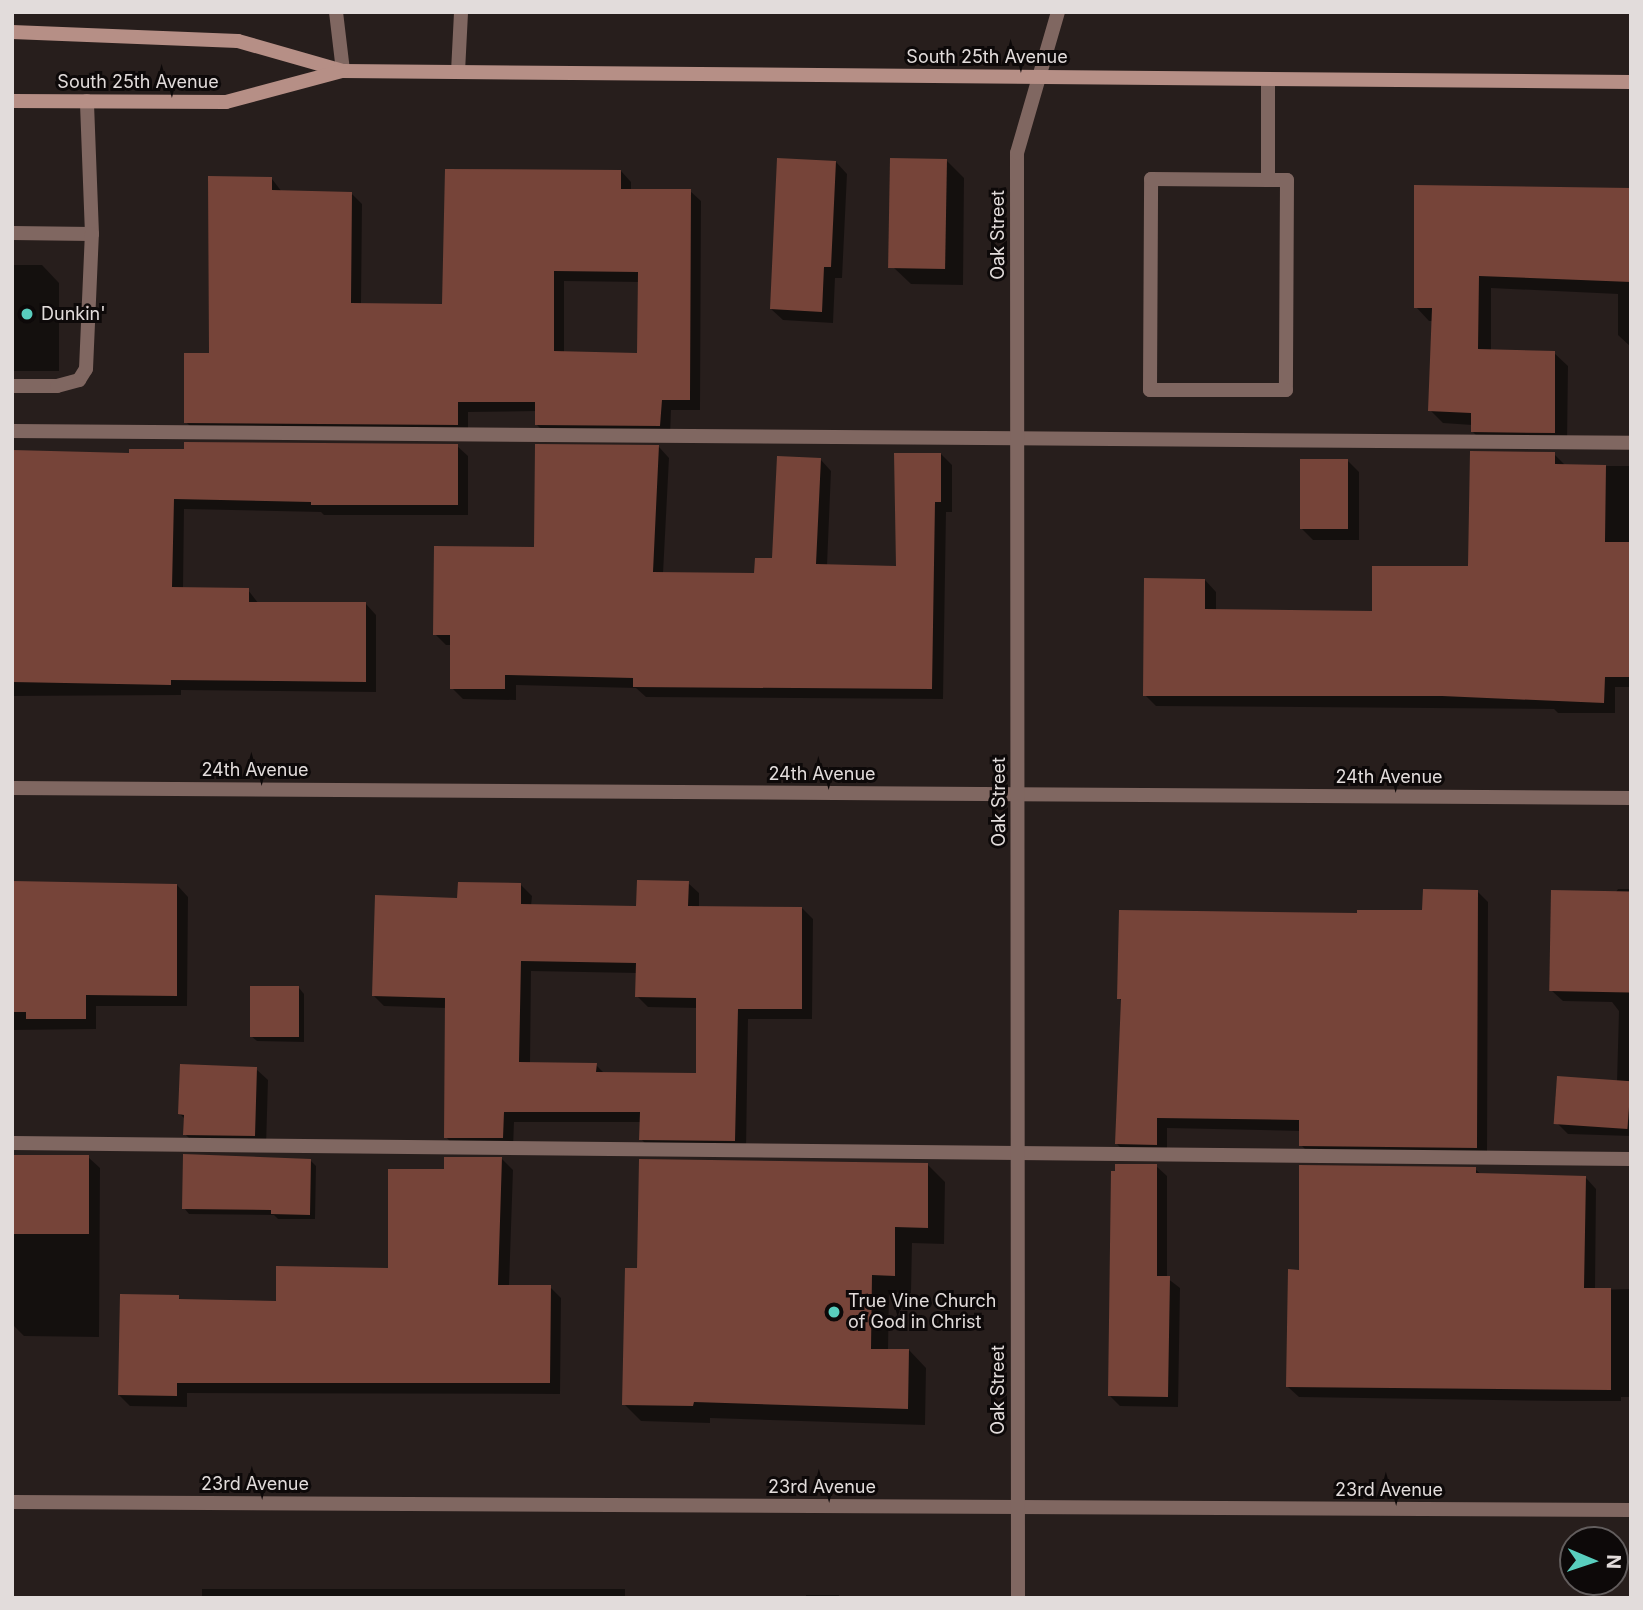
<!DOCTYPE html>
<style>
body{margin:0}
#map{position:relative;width:1643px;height:1610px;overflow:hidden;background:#271e1c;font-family:Inter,sans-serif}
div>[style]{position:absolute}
.shadow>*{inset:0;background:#0007;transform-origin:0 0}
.building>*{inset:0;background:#764439;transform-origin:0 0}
.service>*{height:14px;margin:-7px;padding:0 7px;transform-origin:7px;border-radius:7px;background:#806761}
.minor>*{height:14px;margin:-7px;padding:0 7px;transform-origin:7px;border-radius:7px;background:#806761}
.secondary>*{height:14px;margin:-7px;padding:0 7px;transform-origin:7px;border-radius:7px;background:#b68f86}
.dots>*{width:19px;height:19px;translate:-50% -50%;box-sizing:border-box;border:4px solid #0d0909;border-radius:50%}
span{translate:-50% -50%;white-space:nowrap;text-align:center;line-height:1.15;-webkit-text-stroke:6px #0d0909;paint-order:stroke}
.street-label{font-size:18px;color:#e2dcdb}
.poi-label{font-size:18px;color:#e2dcdb}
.left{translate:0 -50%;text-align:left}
.frame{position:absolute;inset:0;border:14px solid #e2dcdb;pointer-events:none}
.north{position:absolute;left:1559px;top:1526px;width:70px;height:70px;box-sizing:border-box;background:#0d0909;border:2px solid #625d5d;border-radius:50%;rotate:92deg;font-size:19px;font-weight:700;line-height:28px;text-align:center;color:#e2dcdb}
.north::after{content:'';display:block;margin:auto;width:24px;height:32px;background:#59cebe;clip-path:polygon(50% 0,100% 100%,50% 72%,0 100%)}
</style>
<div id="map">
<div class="shadow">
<div style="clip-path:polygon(946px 160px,964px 178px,963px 285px,911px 284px,893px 267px)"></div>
<div style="clip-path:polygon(836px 162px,847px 174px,842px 278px,835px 278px,833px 323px,783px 320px,771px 309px)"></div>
<div style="clip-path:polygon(evenodd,621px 171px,631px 182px,631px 191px,690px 191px,701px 201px,700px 410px,671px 410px,670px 436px,547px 435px,537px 425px,537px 411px,468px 412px,468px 434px,196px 432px,186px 422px,272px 179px,282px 192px,352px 194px,362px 204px,361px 305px,444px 306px,621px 171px,564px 281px,639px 282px,639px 354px,564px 353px,564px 281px)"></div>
<div style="clip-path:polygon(1631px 189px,1631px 347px,1618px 335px,1618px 294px,1491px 288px,1491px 351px,1554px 353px,1568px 366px,1567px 445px,1486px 445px,1472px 431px,1472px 425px,1443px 423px,1430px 410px,1433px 321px,1429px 321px,1416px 307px)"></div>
<div style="clip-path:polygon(12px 265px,42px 265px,59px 283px,59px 371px,12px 371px)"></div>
<div style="clip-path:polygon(457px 446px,468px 456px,468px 515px,324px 515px,321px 512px,184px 509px,183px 589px,248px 590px,259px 604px,366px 604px,376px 615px,376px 692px,181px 690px,181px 695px,12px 696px,12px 451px,131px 455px)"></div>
<div style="clip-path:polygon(659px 447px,669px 458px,663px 574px,756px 575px,774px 560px,821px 460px,831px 471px,827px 566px,897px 568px,941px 454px,952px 465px,952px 512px,946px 512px,943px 699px,646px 697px,636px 688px,516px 685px,516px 700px,463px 699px,452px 688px,452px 645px,446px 645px,435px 634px)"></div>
<div style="clip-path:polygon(1554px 454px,1566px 466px,1631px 466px,1631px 687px,1615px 687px,1615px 713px,1558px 713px,1554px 709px,1156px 706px,1145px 695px,1205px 580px,1216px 592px,1216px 610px,1374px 612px,1470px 568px)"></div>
<div style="clip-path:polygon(1347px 460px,1359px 472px,1359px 540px,1313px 540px,1301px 528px)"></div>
<div style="clip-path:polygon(12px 883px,177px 885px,188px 897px,187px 1006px,96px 1006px,96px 1029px,12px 1030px)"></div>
<div style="clip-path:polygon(evenodd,688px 883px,699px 893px,699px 908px,802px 908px,813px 919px,812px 1019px,748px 1019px,746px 1151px,652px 1150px,641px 1139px,641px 1122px,514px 1122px,513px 1148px,456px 1148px,446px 1137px,446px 1008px,384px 1006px,373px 995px,459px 899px,521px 885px,532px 896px,531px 906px,638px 908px,688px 883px,531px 971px,637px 973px,637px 996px,648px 1007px,698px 1008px,698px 1075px,605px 1074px,596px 1065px,530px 1064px,531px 971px)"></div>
<div style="clip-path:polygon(1618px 889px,1631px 889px,1631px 1136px,1568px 1134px,1557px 1123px,1617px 1082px,1619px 1011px,1612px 1002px,1563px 1001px,1552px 991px)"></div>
<div style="clip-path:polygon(1477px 891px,1488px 902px,1487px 1158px,1312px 1156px,1301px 1145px,1301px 1131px,1167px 1128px,1167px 1155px,1128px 1155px,1117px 1144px,1122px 1001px,1119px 998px,1359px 915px,1424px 912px)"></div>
<div style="clip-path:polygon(299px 988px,304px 994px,304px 1042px,257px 1041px,251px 1036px)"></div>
<div style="clip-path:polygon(256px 1069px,268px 1080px,266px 1147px,197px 1146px,185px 1134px,185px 1119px,180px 1114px)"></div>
<div style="clip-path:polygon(13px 1156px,88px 1157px,100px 1168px,99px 1337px,24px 1336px,14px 1326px,12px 1391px)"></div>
<div style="clip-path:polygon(502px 1159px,513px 1170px,509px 1286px,550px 1287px,561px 1298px,560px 1394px,187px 1393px,187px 1407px,130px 1406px,119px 1395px,178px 1297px,182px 1301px,277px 1303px,390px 1270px)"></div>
<div style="clip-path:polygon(311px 1161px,316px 1166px,315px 1219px,278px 1219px,274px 1215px,189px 1214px,184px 1208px)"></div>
<div style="clip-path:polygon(928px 1165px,945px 1182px,944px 1244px,912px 1243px,911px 1293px,889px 1292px,888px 1350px,909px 1350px,926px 1368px,925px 1425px,710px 1418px,710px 1423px,641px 1421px,624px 1404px,638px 1270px)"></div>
<div style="clip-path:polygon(1156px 1166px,1167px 1176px,1167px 1278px,1180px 1288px,1178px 1407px,1120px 1406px,1110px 1396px,1116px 1172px)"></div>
<div style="clip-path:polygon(1475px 1169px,1482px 1175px,1586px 1178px,1596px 1189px,1595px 1290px,1631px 1289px,1631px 1397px,1621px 1397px,1621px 1401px,1565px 1401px,1299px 1397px,1288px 1387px,1300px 1271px)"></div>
<div style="left:202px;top:1589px;width:423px;height:9px"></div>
<div style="left:806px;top:1595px;width:33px;height:3px"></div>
<div style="clip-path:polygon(1296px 1597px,1381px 1598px,1296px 1598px)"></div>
</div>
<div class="building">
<div style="clip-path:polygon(777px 158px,836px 161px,831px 267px,824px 267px,822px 312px,770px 309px)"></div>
<div style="left:890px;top:158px;width:57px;height:110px;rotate:1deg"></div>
<div style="clip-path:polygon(evenodd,445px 169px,621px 170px,621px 189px,691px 189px,690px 400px,662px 400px,660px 426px,535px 425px,535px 402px,458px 402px,458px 425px,184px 423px,184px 353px,209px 353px,208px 176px,272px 177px,272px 190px,352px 192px,351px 303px,442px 304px,445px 169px,554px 271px,638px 272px,637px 353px,554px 351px,554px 271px)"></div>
<div style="clip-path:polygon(1414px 185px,1631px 188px,1631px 282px,1479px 276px,1478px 349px,1555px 351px,1555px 433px,1471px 432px,1471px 413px,1428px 411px,1432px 308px,1414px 308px)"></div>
<div style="clip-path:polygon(184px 442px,458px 444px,458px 505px,311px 505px,311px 502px,174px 499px,172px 587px,249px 588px,249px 602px,366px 602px,366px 682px,171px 680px,171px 685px,12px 682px,12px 450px,129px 453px,129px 449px,184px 449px)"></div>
<div style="clip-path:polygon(535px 444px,659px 445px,653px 572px,754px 573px,755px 558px,772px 558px,777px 456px,821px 458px,816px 564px,896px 566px,894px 453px,941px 453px,941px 502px,935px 502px,932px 689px,633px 687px,633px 678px,505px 675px,505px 689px,450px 689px,450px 635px,433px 635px,434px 546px,534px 547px)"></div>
<div style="clip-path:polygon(1470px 451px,1555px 452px,1555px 464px,1606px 465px,1605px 542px,1631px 542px,1631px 677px,1605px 677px,1604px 703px,1442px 696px,1143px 696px,1144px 578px,1205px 579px,1205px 609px,1372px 611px,1372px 566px,1468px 566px)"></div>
<div style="left:1300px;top:459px;width:48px;height:70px"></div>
<div style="clip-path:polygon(evenodd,637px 880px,689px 881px,688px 906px,802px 907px,802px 1009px,738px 1009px,735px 1141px,639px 1140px,640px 1112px,504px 1112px,503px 1138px,444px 1138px,445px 998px,372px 996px,375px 895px,457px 898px,458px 882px,521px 883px,521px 904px,636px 906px,637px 880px,521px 961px,636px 963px,635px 997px,696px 998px,696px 1073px,596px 1072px,597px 1063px,519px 1062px,521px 961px)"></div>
<div style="clip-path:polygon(12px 881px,177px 884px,177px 996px,86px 995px,86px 1019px,26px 1019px,26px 1012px,12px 1012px)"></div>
<div style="clip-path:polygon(1423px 889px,1478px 890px,1477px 1148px,1299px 1146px,1299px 1120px,1157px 1118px,1157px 1145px,1115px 1144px,1121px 999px,1117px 999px,1119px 910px,1357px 913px,1357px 910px,1422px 910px)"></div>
<div style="left:1551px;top:890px;width:80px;height:101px;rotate:1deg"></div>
<div style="left:250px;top:986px;width:49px;height:51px"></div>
<div style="clip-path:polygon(180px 1064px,257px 1067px,255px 1136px,183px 1135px,184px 1115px,178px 1114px)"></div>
<div style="left:1557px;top:1076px;width:74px;height:48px;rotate:4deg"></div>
<div style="clip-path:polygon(183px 1154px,311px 1159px,310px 1215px,271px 1214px,271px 1210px,182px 1209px)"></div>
<div style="left:12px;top:1155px;width:77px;height:79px"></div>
<div style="clip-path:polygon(444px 1157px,502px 1157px,498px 1285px,551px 1285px,550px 1383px,177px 1383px,177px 1396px,118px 1395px,120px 1294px,179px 1295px,179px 1299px,276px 1301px,276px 1266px,388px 1268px,388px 1169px,444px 1169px)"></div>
<div style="clip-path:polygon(639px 1159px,928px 1163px,928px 1228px,895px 1227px,895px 1276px,872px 1275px,871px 1349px,909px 1349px,908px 1409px,694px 1402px,693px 1406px,622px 1405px,625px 1268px,637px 1268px)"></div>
<div style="clip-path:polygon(1115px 1164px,1157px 1164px,1157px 1276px,1170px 1276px,1168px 1397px,1108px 1396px,1111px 1171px,1115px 1171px)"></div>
<div style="clip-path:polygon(1299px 1165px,1476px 1167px,1476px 1173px,1586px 1176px,1584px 1288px,1611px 1288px,1611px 1390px,1286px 1387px,1288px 1269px,1299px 1270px)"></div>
</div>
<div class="service">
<div style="left:336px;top:12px;width:59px;rotate:83.2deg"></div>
<div style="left:458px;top:72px;width:60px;rotate:-87.1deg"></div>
<div style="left:1268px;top:180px;width:19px"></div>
<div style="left:1287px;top:180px;width:210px;rotate:90.3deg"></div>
<div style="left:1286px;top:390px;width:136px;rotate:180deg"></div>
<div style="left:1150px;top:390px;width:211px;rotate:-89.7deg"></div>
<div style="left:1151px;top:179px;width:117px;rotate:0.5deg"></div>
<div style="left:1268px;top:180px;width:101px;rotate:-90deg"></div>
<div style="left:12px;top:233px;width:80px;rotate:0.7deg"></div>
<div style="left:92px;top:234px;width:133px;rotate:-92.2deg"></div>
<div style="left:12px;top:386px;width:45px"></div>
<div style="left:57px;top:386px;width:23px;rotate:-15deg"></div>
<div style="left:79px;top:380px;width:13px;rotate:-58deg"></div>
<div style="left:86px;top:369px;width:135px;rotate:-87.5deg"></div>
<div style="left:12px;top:431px;width:1619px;rotate:0.42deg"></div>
<div style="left:12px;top:1143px;width:1619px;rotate:0.57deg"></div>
</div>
<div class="minor">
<div style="left:12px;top:788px;width:1619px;rotate:0.35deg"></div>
<div style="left:12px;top:1502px;width:1619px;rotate:0.28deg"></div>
<div style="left:1018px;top:1598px;width:1445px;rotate:-90.04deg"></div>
<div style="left:1017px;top:153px;width:147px;rotate:-73.8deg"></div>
</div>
<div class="secondary">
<div style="left:12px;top:32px;width:226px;rotate:2.3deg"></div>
<div style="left:238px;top:41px;width:109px;rotate:15.9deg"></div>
<div style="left:343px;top:71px;width:1288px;rotate:0.49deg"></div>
<div style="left:12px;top:101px;width:214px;rotate:0.3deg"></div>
<div style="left:226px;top:102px;width:120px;rotate:-15deg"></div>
</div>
<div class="dots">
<div style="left:27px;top:314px;background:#59cebe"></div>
<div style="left:834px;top:1312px;background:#59cebe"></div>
</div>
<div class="street-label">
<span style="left:987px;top:57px">South 25th Avenue</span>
<span style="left:138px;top:82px">South 25th Avenue</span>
<span style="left:998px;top:235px;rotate:-90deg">Oak Street</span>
<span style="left:255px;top:770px">24th Avenue</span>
<span style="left:822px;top:774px">24th Avenue</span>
<span style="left:1389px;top:777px">24th Avenue</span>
<span style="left:999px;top:802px;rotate:-90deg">Oak Street</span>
<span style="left:998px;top:1390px;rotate:-90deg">Oak Street</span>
<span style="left:255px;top:1484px">23rd Avenue</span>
<span style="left:822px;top:1487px">23rd Avenue</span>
<span style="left:1389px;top:1490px">23rd Avenue</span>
</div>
<div class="poi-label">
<span class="left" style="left:41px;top:314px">Dunkin'</span>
<span class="left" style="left:848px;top:1312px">True Vine Church<br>of God in Christ</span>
</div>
<div class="frame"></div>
<div class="north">N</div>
</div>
